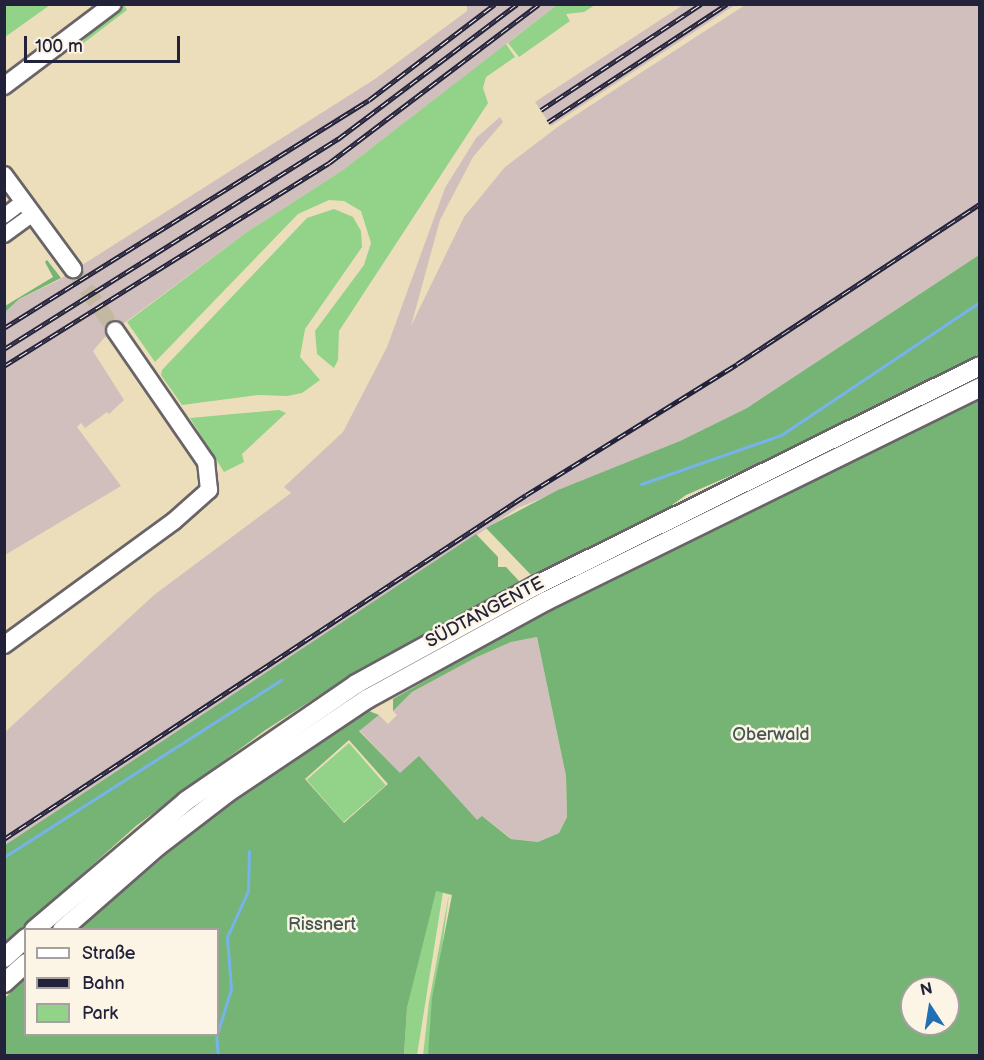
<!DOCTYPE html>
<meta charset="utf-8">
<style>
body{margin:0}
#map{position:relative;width:984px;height:1060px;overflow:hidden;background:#ecdeba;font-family:"Balsamiq Sans",sans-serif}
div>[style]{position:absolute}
.industrial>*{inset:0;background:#d1bfbd}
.green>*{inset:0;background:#92d289;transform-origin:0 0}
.forest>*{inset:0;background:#75b475}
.stream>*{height:3px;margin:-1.5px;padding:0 1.5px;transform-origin:1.5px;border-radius:1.5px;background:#77b3e8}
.secondary-tunnel>*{height:16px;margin-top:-8px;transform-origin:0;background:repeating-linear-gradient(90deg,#c4b8a1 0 16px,transparent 0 24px)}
.roads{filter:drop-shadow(2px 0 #696467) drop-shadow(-2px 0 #696467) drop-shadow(0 2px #696467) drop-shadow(0 -2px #696467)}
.tertiary>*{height:14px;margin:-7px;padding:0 7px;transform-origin:7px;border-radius:7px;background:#fff}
.secondary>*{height:16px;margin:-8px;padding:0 8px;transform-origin:8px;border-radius:8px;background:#fff}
.trunk>*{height:18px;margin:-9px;padding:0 9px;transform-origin:9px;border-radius:9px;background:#fff}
.rail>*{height:5px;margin-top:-2.5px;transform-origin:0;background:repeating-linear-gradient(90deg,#fcf5e5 0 9px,#22223b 0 18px);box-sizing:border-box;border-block:2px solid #22223b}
span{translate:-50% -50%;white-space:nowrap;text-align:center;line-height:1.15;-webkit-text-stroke:5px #fcf5e5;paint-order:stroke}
.street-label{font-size:18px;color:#22223b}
.park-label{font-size:18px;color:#445752}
.frame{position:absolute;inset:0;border:6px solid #22223b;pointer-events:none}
.legend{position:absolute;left:24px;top:928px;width:195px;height:108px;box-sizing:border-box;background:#fcf5e5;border:2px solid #a5a1a1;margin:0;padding:8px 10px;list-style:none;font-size:18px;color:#22223b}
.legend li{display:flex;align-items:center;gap:12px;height:30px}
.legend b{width:30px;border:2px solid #a5a1a1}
.north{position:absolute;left:900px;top:976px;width:60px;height:60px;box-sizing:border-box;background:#fcf5e5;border:2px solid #a5a1a1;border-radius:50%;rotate:348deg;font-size:16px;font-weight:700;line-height:24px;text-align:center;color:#22223b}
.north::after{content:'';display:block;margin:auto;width:21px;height:27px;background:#1f6fb2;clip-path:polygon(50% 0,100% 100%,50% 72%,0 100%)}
.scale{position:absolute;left:24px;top:36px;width:156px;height:27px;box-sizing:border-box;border:3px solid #22223b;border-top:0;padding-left:8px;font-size:18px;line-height:21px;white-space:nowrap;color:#22223b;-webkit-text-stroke:4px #fcf5e5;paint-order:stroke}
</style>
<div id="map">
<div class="industrial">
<div style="clip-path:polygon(467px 5px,557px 5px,343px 170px,247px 232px,104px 338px,93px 351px,124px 400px,109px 414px,107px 412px,85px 428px,81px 423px,77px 427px,121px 486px,5px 555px,4px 312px,19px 299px,57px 281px,375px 79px,467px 11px)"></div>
<div style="clip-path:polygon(683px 5px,735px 5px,551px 126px,535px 102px)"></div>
<div style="clip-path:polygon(745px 5px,979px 5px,979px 255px,747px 408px,680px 441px,518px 508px,5px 845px,4px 733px,154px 595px,291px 493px,284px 487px,343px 432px,387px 347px,445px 188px,476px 138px,500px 117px,503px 122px,473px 157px,440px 220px,411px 326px,464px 217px,505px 167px,559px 126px)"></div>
<div style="clip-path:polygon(537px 637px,566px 776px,567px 817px,559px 833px,538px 842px,512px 839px,482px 816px,484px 902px,443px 892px,344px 824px,400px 773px,359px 730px,379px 715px,388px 724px,397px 715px,393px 711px,412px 692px,477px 657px,511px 642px)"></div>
</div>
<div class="green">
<div style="clip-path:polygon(5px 4px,50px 4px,50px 5px,5px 37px)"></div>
<div style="clip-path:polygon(124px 5px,127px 10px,77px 48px,99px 23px)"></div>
<div style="clip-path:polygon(557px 5px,595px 5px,584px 12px,566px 14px,570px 21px,519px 57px,508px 43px)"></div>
<div style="clip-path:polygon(506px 44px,515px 57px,486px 77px,483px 88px,488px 103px,339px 331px,338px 360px,334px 368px,317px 354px,315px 331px,364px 265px,371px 243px,361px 211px,344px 201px,329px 200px,298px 214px,155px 362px,127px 322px,247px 232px,343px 170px)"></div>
<div style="clip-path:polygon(334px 209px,353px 217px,361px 231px,362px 247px,305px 329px,300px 357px,320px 380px,302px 393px,287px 396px,258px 395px,182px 405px,161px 375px,162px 370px,307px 218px)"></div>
<div style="clip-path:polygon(279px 410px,286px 413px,242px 454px,244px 462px,224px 472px,190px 418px)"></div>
<div style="left:349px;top:743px;width:56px;height:56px;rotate:49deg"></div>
<div style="clip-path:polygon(435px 891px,443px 892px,417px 1055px,404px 1056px,407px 1008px)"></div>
<div style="clip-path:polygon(449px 894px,428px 1055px,423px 1056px,429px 1002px)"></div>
</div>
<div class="forest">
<div style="clip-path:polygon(979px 255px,979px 354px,760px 463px,686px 495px,668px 508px,532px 576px,486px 528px,558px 490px,680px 441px,747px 408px)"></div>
<div style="clip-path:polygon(47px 260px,61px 278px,19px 299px,5px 312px,5px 306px,53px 277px,45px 262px)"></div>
<div style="clip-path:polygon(evenodd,979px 400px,979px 1055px,428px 1055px,432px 998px,452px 895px,436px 891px,407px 1008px,404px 1055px,5px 1055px,5px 998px,25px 978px,26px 1034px,218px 1034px,218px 930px,79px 929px,203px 823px,369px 711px,379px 715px,359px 731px,400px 773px,419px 756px,477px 820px,482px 816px,511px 839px,538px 842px,559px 833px,567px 817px,566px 776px,537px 637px,511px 642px,477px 657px,412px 692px,393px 711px,393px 699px,535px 618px,979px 400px,349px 740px,388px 784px,344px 823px,305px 779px,349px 740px,979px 400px,912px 988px,948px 988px,948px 1024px,912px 1024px,912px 988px)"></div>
<div style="clip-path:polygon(476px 534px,498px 557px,498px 567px,506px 567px,520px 582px,351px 675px,264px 731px,136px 826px,5px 943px,5px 845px)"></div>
</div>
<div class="stream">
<div style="left:641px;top:484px;width:148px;rotate:-19.3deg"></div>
<div style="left:781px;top:435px;width:239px;rotate:-33.8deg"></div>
<div style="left:4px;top:857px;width:329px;rotate:-32.6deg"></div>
<div style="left:218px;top:1031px;width:44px;rotate:-72.8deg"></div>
<div style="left:231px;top:989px;width:52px;rotate:-94.4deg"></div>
<div style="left:227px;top:937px;width:51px;rotate:-65.5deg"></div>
<div style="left:248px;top:891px;width:40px;rotate:-88.6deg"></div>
<div style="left:216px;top:1034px;width:22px;rotate:85deg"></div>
</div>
<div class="secondary-tunnel">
<div style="left:73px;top:269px;width:74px;rotate:55.5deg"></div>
</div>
<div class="roads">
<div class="tertiary">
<div style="left:4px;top:216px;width:25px;rotate:-37deg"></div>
<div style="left:4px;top:235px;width:36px;rotate:-36deg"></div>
</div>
<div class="secondary">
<div style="left:4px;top:86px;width:136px;rotate:-37deg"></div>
<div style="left:4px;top:175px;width:117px;rotate:53.7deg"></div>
<div style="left:4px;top:645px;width:210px;rotate:-36.1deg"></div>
<div style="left:174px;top:521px;width:47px;rotate:-41.5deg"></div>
<div style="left:209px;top:490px;width:28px;rotate:-96deg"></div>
<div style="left:206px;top:462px;width:160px;rotate:-124.6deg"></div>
</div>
<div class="trunk">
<div style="left:34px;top:930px;width:199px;rotate:-40.3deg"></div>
<div style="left:186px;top:801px;width:206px;rotate:-34.5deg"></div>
<div style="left:356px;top:684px;width:204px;rotate:-28.7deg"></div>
<div style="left:535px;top:586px;width:496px;rotate:-26.3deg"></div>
<div style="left:62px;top:930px;width:128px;rotate:-41.2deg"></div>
<div style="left:158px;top:846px;width:87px;rotate:-37.5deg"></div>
<div style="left:227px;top:793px;width:169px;rotate:-33.9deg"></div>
<div style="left:367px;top:699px;width:204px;rotate:-28.7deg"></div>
<div style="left:546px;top:601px;width:484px;rotate:-26.2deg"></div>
<div style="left:4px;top:958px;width:30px;rotate:-42deg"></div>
<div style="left:4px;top:983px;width:30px;rotate:-42deg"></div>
</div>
</div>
<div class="rail">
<div style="left:541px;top:110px;width:192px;rotate:-33.5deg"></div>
<div style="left:548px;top:122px;width:214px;rotate:-33.4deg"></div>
<div style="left:4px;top:328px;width:430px;rotate:-32deg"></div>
<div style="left:369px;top:100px;width:158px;rotate:-37.3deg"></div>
<div style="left:4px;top:349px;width:395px;rotate:-32.2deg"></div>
<div style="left:338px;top:139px;width:224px;rotate:-37deg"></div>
<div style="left:4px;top:366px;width:383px;rotate:-32deg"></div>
<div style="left:329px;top:163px;width:263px;rotate:-37.1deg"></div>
<div style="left:4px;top:839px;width:625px;rotate:-33.39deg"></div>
<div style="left:526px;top:495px;width:248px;rotate:-31.8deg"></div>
<div style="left:737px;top:364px;width:291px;rotate:-33.4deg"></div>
</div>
<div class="street-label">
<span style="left:485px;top:613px;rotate:-28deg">SÜDTANGENTE</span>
</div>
<div class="park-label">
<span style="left:771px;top:735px">Oberwald</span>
<span style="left:322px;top:925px">Rissnert</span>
</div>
<div class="frame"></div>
<ul class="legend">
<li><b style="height:8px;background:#fff"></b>Straße</li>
<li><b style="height:8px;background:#22223b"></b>Bahn</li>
<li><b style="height:16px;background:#92d289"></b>Park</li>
</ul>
<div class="north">N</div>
<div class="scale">100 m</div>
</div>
